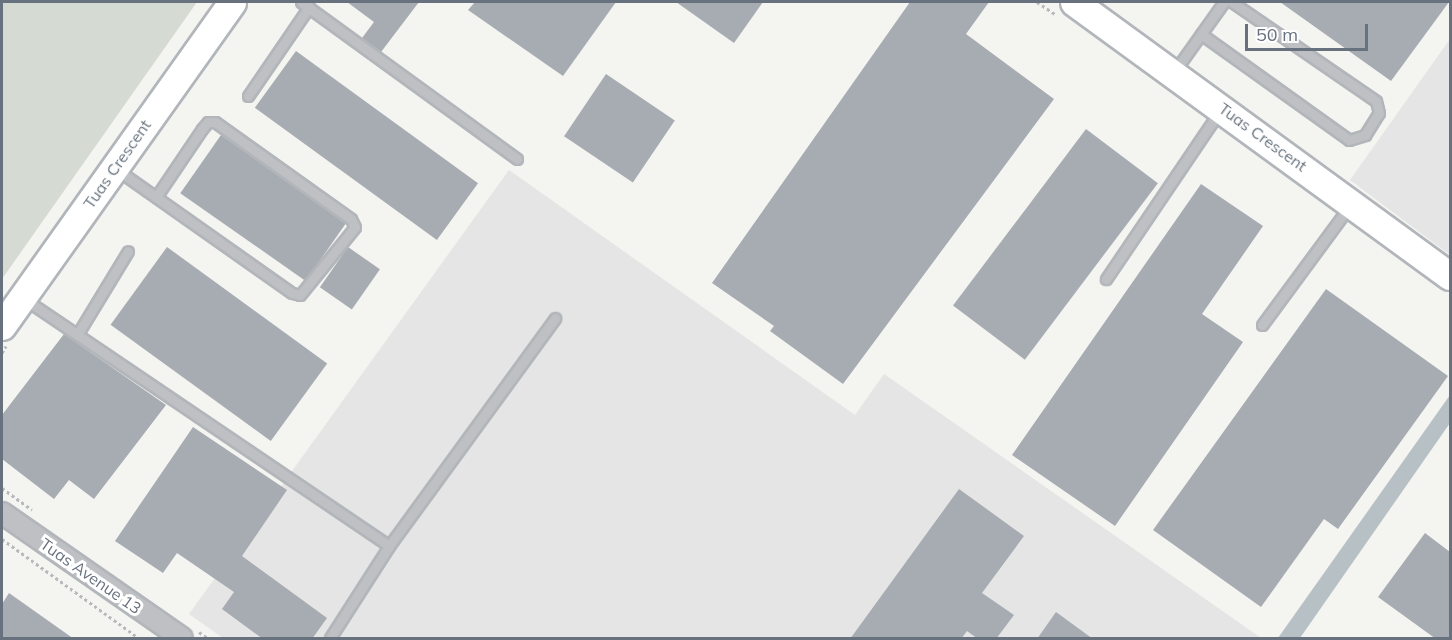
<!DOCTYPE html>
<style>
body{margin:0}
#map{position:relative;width:1452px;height:640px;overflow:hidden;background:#f4f4f1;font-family:Mulish,sans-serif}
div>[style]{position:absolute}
.built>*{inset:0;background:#e4e5e4}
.green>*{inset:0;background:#d5dad2}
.water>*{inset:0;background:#b7c0c4}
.building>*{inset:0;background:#a7acb2;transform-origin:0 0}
.path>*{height:3px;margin-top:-1.5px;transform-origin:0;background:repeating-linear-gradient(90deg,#b7b9bc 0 3px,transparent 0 6px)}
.roads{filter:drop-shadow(2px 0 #b2b6ba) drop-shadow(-2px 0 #b2b6ba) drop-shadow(0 2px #b2b6ba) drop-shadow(0 -2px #b2b6ba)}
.lane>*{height:9px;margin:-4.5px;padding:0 4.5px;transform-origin:4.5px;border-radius:4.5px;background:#bec0c4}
.street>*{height:20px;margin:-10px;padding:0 10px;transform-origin:10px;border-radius:10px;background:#bec0c4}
.secondary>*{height:27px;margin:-13.5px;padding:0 13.5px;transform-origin:13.5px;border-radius:13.5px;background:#fff}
span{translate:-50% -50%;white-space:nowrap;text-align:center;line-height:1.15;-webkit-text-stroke:6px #fff;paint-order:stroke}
.street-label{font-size:16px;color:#67727e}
.frame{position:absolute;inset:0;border:3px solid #67727e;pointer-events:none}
.scale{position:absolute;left:1245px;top:24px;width:123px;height:27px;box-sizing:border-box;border:3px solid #67727e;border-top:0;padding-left:8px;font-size:18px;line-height:21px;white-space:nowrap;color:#67727e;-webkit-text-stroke:4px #fff;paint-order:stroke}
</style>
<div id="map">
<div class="built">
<div style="clip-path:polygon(1450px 39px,1450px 255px,1350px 180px)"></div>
<div style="clip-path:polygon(509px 170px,855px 415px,884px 374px,1261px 638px,223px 638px,189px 614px)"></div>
</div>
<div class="green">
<div style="clip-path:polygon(2px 2px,197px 2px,2px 279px)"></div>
</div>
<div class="water">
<div style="clip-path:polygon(1450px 395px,1450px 423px,1300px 638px,1278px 638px)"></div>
</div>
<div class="building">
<div style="clip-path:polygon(347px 2px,419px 2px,381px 52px,362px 38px,374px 22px)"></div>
<div style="clip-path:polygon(475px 2px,616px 2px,563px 76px,468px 10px)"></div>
<div style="clip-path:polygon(676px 2px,763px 2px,734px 43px)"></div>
<div style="clip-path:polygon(910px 2px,989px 2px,966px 34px,1054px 99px,843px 384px,770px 331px,774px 326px,712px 283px)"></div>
<div style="clip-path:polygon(1280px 2px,1449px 2px,1391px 81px)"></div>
<div style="left:296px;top:51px;width:225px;height:70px;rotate:36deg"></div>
<div style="left:606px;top:74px;width:83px;height:75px;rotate:34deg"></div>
<div style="left:1086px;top:129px;width:90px;height:221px;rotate:37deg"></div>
<div style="left:221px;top:135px;width:153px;height:71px;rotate:35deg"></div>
<div style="clip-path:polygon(1201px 184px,1263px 226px,1202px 314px,1243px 342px,1115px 526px,1012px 455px)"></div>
<div style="left:167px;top:247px;width:198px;height:96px;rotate:36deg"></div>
<div style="left:348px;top:247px;width:39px;height:49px;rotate:35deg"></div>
<div style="clip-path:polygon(1326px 289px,1448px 376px,1338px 529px,1324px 519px,1261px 607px,1153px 530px)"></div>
<div style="clip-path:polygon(64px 334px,166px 405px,94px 499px,69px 480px,54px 499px,2px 459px,2px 415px)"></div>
<div style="clip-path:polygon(193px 427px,287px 490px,242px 556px,327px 618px,312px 639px,263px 639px,222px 609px,234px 592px,177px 553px,163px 573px,115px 541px)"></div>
<div style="clip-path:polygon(959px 489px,1024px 536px,982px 593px,1014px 615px,996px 639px,978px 639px,967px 631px,961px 639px,850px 639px)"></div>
<div style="clip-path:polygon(1425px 533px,1450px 552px,1450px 639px,1436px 639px,1378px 597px)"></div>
<div style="clip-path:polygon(9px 593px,74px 639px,2px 639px,2px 604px)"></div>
<div style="clip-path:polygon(1056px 612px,1093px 639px,1037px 639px)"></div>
</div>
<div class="path">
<div style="left:1037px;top:2px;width:23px;rotate:34deg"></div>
<div style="left:2px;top:353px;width:8px;rotate:-60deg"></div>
<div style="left:2px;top:488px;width:37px;rotate:36deg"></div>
<div style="left:2px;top:539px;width:169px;rotate:35.9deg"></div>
<div style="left:199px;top:632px;width:11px;rotate:34deg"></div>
</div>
<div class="roads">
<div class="lane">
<div style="left:301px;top:2px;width:267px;rotate:36deg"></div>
<div style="left:1201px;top:34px;width:182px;rotate:35.6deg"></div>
<div style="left:1349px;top:140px;width:17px;rotate:-17deg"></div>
<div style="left:1365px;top:135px;width:26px;rotate:-58deg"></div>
<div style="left:1379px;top:113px;width:12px;rotate:-104deg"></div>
<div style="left:1376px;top:101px;width:175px;rotate:-145.5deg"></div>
<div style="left:1174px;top:72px;width:86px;rotate:-54.5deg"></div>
<div style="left:248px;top:96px;width:108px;rotate:-55.6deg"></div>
<div style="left:116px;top:169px;width:215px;rotate:35.2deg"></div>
<div style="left:292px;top:293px;width:8px;rotate:14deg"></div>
<div style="left:300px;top:295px;width:87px;rotate:-51deg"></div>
<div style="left:355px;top:227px;width:9px;rotate:-117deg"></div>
<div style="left:351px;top:219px;width:167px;rotate:-144.5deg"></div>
<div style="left:215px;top:122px;width:7px;rotate:180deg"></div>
<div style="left:208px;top:122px;width:9px;rotate:131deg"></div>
<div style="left:202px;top:129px;width:82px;rotate:124.1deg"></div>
<div style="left:1106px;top:279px;width:202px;rotate:-55.9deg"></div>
<div style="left:23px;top:298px;width:442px;rotate:34.1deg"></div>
<div style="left:1262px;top:325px;width:147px;rotate:-53.6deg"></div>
<div style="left:77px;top:335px;width:98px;rotate:-58.7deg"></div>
<div style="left:330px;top:638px;width:109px;rotate:-57.3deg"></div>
<div style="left:389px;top:546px;width:282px;rotate:-53.9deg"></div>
</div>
<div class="street">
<div style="left:2px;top:513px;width:219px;rotate:34.8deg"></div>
</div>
<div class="secondary">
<div style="left:1074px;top:2px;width:465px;rotate:36.1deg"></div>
<div style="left:2px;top:326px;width:397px;rotate:-54.6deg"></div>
</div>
</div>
<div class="street-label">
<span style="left:1263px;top:137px;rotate:36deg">Tuas Crescent</span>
<span style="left:117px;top:164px;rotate:-55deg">Tuas Crescent</span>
<span style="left:91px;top:576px;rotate:35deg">Tuas Avenue 13</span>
</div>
<div class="frame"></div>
<div class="scale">50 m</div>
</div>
